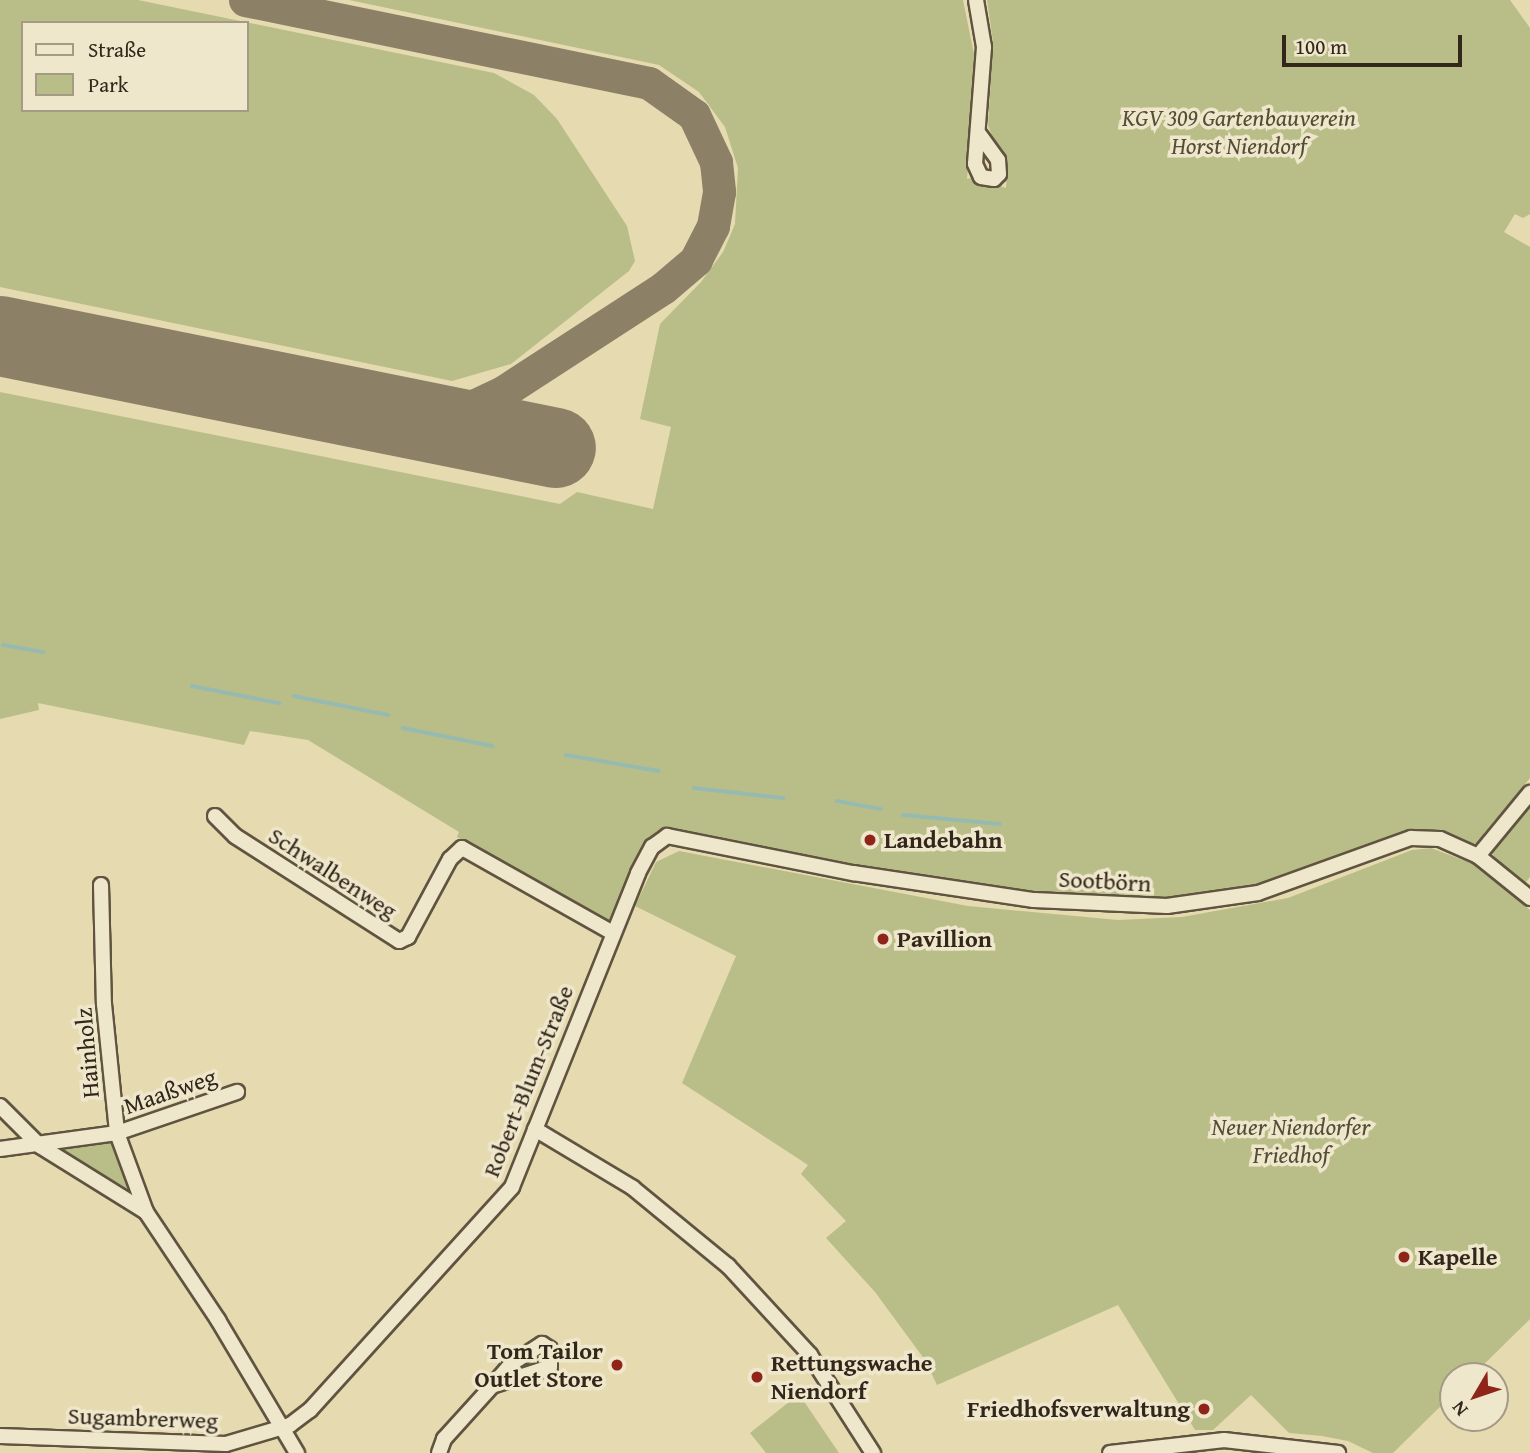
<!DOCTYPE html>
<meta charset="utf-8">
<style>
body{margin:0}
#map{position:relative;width:1530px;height:1453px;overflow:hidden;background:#e6dab0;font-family:"Gentium Book Plus",serif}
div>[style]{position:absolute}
.green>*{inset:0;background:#b9be88}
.stream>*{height:3.5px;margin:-1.75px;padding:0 1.75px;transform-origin:1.75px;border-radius:1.75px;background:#97bab0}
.taxiway>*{height:33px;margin:-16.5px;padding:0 16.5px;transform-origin:16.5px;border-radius:16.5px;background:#8c8066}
.runway>*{height:80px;margin:-40px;padding:0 40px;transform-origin:40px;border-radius:40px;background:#8c8066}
.roads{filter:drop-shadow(2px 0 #605440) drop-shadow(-2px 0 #605440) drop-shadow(0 2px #605440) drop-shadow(0 -2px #605440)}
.minor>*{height:14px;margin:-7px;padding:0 7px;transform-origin:7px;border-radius:7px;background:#efe7cc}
.dots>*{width:19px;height:19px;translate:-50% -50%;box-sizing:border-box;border:4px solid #efe7cc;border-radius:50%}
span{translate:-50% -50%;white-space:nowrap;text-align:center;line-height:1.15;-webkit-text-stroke:7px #efe7cc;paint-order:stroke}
.park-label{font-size:24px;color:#544d36;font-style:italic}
.poi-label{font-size:24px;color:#33271b;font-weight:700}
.left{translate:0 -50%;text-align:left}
.right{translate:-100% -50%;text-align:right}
.street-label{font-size:24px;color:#33271b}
.legend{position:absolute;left:21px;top:21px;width:228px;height:91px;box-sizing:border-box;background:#efe7cc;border:2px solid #a49a85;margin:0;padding:9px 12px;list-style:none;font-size:21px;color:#33271b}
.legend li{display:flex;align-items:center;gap:14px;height:35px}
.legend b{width:35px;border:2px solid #a49a85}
.north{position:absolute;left:1439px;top:1362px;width:70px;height:70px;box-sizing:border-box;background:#efe7cc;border:2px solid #a49a85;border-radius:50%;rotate:231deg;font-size:19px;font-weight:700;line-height:28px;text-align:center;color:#33271b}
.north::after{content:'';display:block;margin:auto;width:24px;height:32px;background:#8f2418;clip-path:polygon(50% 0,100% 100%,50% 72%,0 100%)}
.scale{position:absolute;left:1282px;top:35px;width:180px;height:32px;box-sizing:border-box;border:4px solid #33271b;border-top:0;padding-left:9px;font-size:21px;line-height:24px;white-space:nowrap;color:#33271b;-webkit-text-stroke:5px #efe7cc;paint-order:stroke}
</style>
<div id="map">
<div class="green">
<div style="clip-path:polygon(evenodd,0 0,138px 0,494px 73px,534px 95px,557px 119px,627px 226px,635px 261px,629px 271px,511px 364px,452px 381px,0 287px,0 0,23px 23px,247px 23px,247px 110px,23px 110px,23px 23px)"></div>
<div style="clip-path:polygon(349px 0,963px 0,977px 69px,967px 179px,974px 177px,1006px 188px,1007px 157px,999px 152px,988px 126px,993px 42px,987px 0,1510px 0,1530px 28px,1530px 214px,1523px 218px,1515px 214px,1504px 232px,1530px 247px,1530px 778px,1484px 833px,1487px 837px,1474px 844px,1405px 834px,1253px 888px,1157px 899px,1042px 894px,856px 867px,669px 832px,610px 927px,457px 837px,459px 832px,308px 740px,250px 731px,244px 745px,38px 703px,39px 710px,0 719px,0 392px,560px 504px,577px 492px,653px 509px,671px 427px,640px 419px,660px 324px,701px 282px,723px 252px,735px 224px,738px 168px,725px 127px,699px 92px,659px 65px)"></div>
<div style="clip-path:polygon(1530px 803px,1530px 877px,1523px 886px,1494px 862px,1493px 853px)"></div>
<div style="clip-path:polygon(1431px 848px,1476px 865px,1530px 910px,1530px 1319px,1472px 1376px,1453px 1376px,1453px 1394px,1393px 1453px,1373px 1453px,1348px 1441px,1322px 1436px,1289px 1433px,1251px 1395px,1213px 1430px,1195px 1430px,1118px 1305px,937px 1385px,925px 1360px,875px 1292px,826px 1238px,846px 1221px,801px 1174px,808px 1165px,682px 1083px,736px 956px,635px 906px,656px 862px,679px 851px,968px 906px,1118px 920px,1182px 917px,1288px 898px,1412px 850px)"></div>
<div style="clip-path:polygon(113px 1139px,133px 1192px,62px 1150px)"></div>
<div style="clip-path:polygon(799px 1394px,839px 1453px,766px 1453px,750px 1433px)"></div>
</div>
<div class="stream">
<div style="left:3px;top:645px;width:41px;rotate:9.9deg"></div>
<div style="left:192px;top:686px;width:89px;rotate:11.1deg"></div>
<div style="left:294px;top:696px;width:96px;rotate:11.4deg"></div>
<div style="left:403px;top:728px;width:91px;rotate:11.4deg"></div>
<div style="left:566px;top:755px;width:94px;rotate:9.8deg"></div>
<div style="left:694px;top:788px;width:90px;rotate:6.4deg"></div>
<div style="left:837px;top:801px;width:45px;rotate:10.3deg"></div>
<div style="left:903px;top:815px;width:97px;rotate:5.3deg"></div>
</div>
<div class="taxiway">
<div style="left:245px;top:0;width:412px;rotate:11.6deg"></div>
<div style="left:649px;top:83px;width:55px;rotate:35.4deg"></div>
<div style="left:694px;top:115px;width:52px;rotate:64.9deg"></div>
<div style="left:716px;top:162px;width:30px;rotate:84deg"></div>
<div style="left:719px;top:192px;width:35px;rotate:100deg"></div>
<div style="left:713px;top:226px;width:38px;rotate:117deg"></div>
<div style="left:696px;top:260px;width:43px;rotate:139.7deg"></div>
<div style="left:663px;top:288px;width:191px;rotate:147deg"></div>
<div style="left:503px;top:392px;width:31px;rotate:155deg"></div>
<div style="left:475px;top:405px;width:51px;rotate:167.6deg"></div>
<div style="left:425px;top:416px;width:67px;rotate:-174deg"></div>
</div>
<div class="runway">
<div style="left:0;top:336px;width:567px;rotate:11.39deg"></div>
</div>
<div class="roads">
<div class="minor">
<div style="left:976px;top:0;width:48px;rotate:80.3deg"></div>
<div style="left:984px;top:47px;width:117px;rotate:94.4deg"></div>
<div style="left:975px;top:164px;width:14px;rotate:65deg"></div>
<div style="left:981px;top:177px;width:13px;rotate:9deg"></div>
<div style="left:994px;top:179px;width:7px;rotate:-45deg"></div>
<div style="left:999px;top:174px;width:14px;rotate:-94deg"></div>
<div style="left:998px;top:160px;width:31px;rotate:-126deg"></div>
<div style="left:215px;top:816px;width:28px;rotate:45deg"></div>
<div style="left:235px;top:836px;width:195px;rotate:32.6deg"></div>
<div style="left:399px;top:941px;width:10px;rotate:-24deg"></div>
<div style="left:408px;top:937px;width:89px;rotate:-61.7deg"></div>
<div style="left:450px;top:859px;width:16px;rotate:-43deg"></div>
<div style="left:462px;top:848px;width:173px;rotate:29.4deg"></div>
<div style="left:1478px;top:856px;width:82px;rotate:-50.5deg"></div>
<div style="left:101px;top:885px;width:119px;rotate:88.6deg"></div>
<div style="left:104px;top:1004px;width:130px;rotate:84.2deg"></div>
<div style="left:117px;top:1133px;width:84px;rotate:69.8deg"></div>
<div style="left:0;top:1106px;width:57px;rotate:45deg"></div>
<div style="left:40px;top:1146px;width:125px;rotate:31.9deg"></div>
<div style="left:146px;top:1212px;width:130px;rotate:56.3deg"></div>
<div style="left:218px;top:1320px;width:155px;rotate:59.3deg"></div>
<div style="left:535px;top:1129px;width:114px;rotate:31deg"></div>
<div style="left:633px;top:1188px;width:123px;rotate:39.4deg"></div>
<div style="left:728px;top:1266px;width:121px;rotate:47.3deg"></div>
<div style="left:810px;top:1355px;width:117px;rotate:57.3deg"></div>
<div style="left:0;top:1149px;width:118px;rotate:-7.8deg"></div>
<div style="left:117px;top:1133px;width:127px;rotate:-18.9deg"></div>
<div style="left:542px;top:1344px;width:9px;rotate:32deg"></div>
<div style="left:550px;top:1349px;width:18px;rotate:90deg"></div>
<div style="left:550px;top:1367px;width:61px;rotate:161.9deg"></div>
<div style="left:492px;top:1386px;width:29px;rotate:-49deg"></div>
<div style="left:511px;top:1364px;width:37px;rotate:-33deg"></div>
<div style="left:0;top:1436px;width:226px;rotate:2deg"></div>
<div style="left:226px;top:1444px;width:67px;rotate:-16.5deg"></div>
<div style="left:290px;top:1425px;width:25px;rotate:-37deg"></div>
<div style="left:310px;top:1410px;width:301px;rotate:-47.8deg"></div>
<div style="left:512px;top:1187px;width:338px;rotate:-68.1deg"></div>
<div style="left:638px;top:873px;width:30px;rotate:-62deg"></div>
<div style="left:652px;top:847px;width:19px;rotate:-36deg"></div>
<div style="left:667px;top:836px;width:190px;rotate:11.3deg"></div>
<div style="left:853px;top:873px;width:183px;rotate:8.5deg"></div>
<div style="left:1034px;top:900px;width:133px;rotate:2.6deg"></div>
<div style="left:1167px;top:906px;width:92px;rotate:-8.1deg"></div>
<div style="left:1258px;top:893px;width:163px;rotate:-19.8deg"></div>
<div style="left:1411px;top:838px;width:29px;rotate:2deg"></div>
<div style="left:1440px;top:839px;width:42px;rotate:24.1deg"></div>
<div style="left:1478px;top:856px;width:67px;rotate:38.9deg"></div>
<div style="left:439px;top:1453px;width:15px;rotate:-70deg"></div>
<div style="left:444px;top:1439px;width:72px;rotate:-47.8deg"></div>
<div style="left:1110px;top:1453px;width:115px;rotate:-6.5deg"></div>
<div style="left:1224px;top:1440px;width:115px;rotate:6.5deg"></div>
</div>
</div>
<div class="dots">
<div style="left:870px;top:840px;background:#8f2418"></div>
<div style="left:883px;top:939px;background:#8f2418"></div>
<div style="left:1404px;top:1257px;background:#8f2418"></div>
<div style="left:617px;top:1365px;background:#8f2418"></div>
<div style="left:757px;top:1377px;background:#8f2418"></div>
<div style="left:1204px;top:1409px;background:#8f2418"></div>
</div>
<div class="park-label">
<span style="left:1239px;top:132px">KGV 309 Gartenbauverein<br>Horst Niendorf</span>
<span style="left:1291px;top:1141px">Neuer Niendorfer<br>Friedhof</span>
</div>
<div class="poi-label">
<span class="left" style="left:884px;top:840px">Landebahn</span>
<span class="left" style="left:897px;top:939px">Pavillion</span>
<span class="left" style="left:1418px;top:1257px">Kapelle</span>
<span class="right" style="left:603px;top:1365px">Tom Tailor<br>Outlet Store</span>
<span class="left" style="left:771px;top:1377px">Rettungswache<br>Niendorf</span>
<span class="right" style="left:1190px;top:1409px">Friedhofsverwaltung</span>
</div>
<div class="street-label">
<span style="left:333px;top:873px;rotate:33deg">Schwalbenweg</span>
<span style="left:1105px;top:881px;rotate:3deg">Sootbörn</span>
<span style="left:87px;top:1053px;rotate:-95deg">Hainholz</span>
<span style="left:528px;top:1081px;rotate:-68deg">Robert-Blum-Straße</span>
<span style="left:170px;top:1091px;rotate:-19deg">Maaßweg</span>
<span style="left:143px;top:1418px;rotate:2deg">Sugambrerweg</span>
</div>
<ul class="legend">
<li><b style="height:9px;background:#efe7cc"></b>Straße</li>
<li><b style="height:19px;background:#b9be88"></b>Park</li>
</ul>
<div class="north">N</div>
<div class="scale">100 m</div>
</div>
